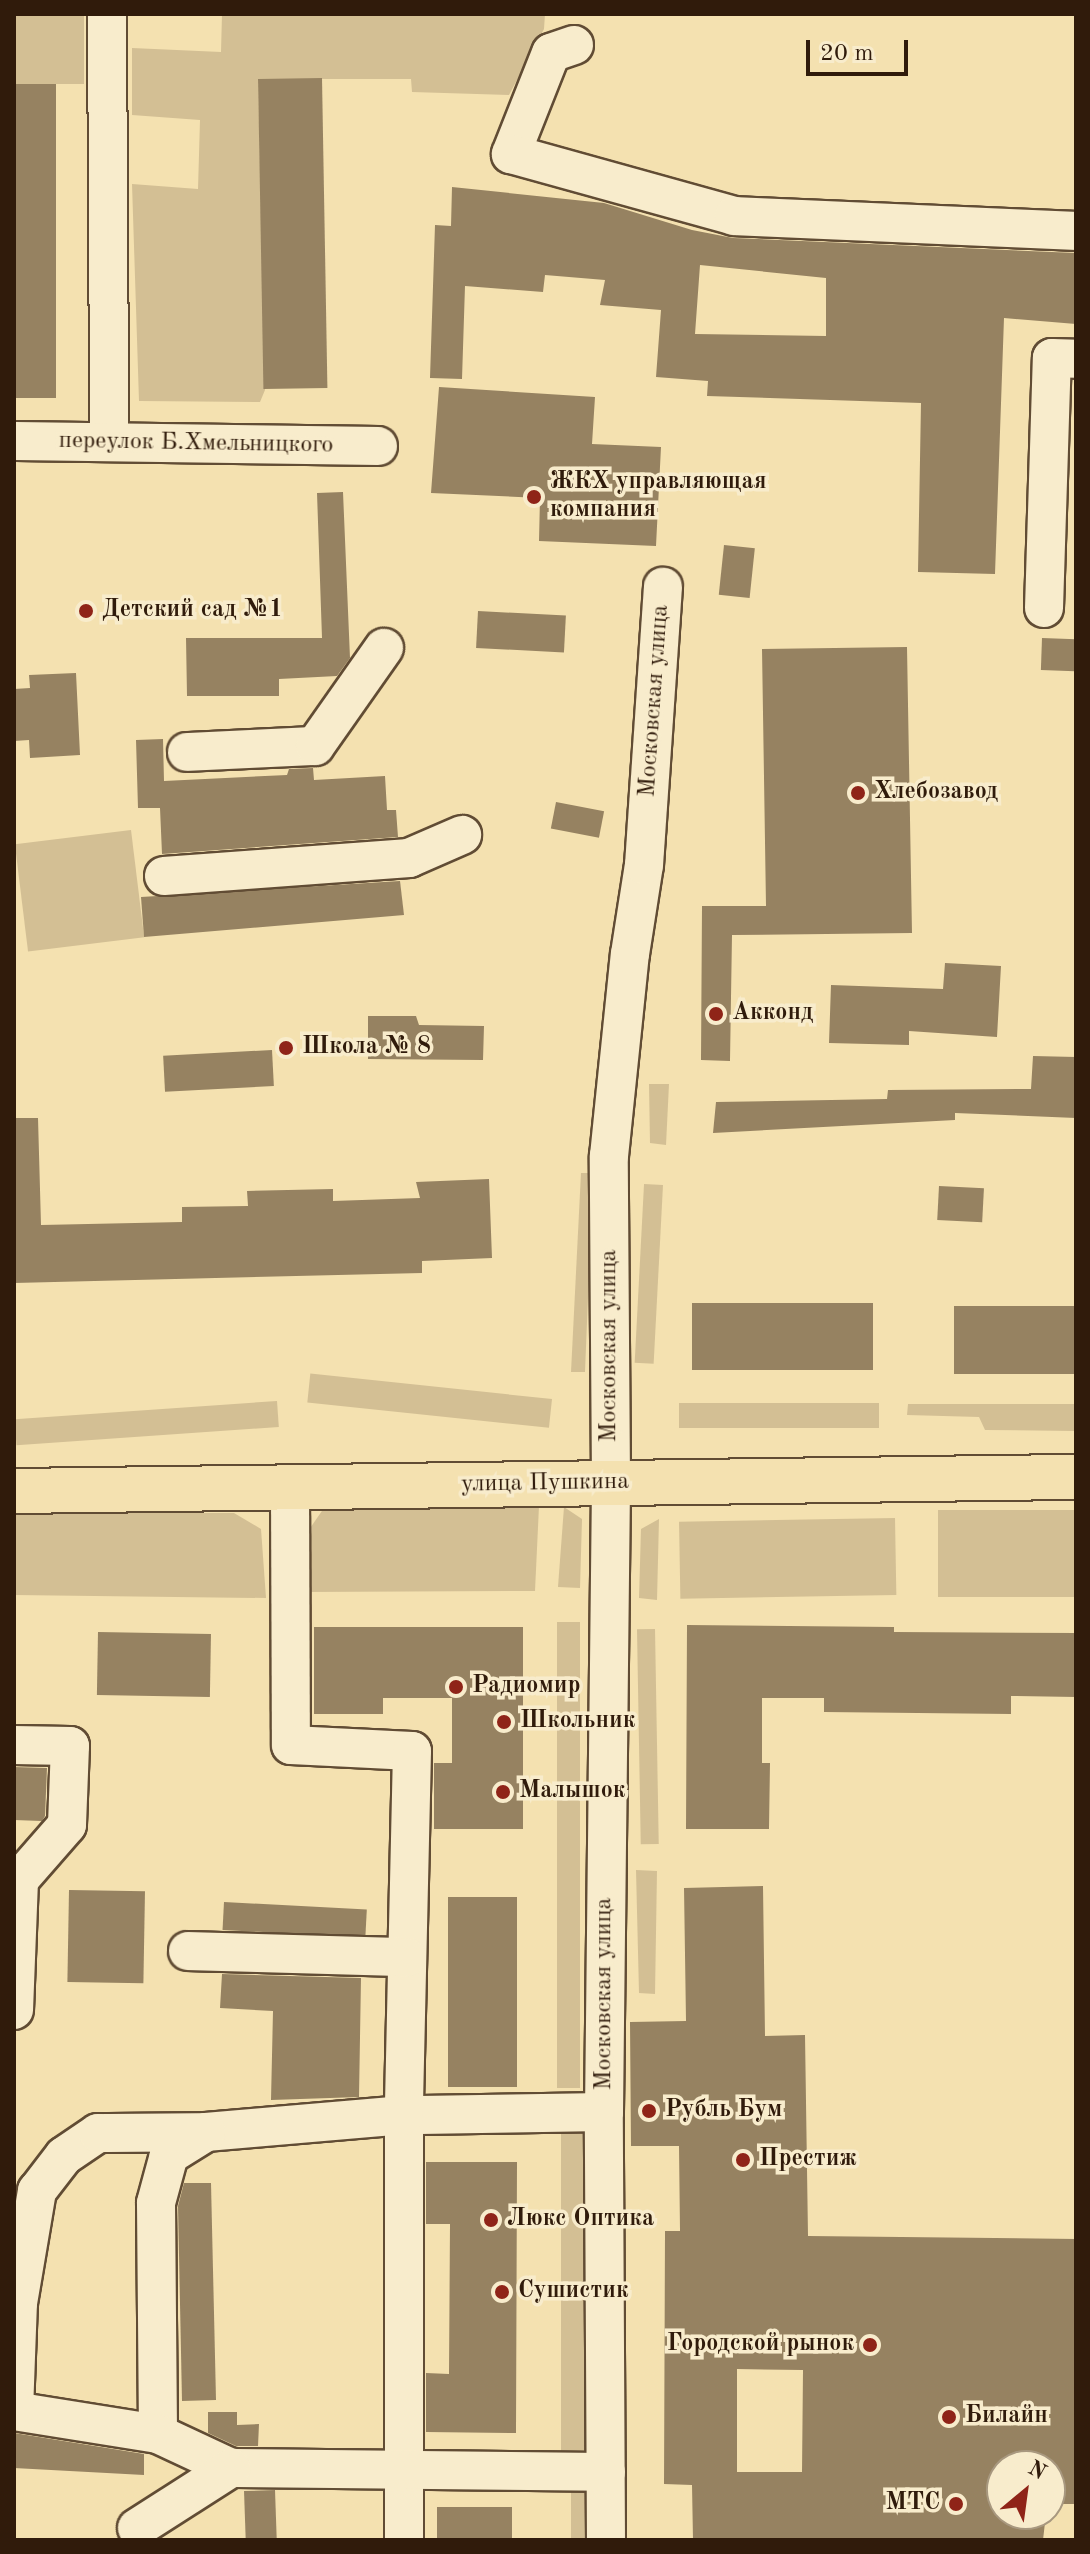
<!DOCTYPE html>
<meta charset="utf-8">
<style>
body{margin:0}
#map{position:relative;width:1090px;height:2554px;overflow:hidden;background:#f4e1b0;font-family:"Old Standard TT",serif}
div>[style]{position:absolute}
.green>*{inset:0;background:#d3bf94;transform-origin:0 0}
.building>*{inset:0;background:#968261;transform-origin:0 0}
.roads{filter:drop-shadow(2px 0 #614c34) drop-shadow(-2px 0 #614c34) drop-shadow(0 2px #614c34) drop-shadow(0 -2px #614c34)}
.minor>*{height:38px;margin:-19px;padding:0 19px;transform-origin:19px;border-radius:19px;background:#f8eccc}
.major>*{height:44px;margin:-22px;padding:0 22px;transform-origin:22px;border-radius:22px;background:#f4e1b0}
.dots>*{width:22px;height:22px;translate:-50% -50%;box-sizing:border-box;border:4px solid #f8eccc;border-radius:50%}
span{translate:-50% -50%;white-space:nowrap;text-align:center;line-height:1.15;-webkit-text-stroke:7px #f8eccc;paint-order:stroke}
.street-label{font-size:24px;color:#301b0b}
.poi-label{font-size:24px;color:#301b0b;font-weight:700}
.left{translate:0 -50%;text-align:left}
.right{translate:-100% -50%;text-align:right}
.frame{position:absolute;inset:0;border:16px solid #301b0b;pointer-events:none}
.north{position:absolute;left:986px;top:2450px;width:80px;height:80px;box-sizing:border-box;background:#f8eccc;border:2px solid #a8987f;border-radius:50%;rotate:29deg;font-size:22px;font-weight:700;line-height:32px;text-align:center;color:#301b0b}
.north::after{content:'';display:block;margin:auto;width:28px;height:36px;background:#8f2418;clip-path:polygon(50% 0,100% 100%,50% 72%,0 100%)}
.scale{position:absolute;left:806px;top:40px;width:102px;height:36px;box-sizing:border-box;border:4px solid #301b0b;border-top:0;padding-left:10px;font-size:24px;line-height:28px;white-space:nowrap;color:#301b0b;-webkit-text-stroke:6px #f8eccc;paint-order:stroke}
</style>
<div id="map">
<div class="green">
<div style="left:14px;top:14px;width:70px;height:70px"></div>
<div style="clip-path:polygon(222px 14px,545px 14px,544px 29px,509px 95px,412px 92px,411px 79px,258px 79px,265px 390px,260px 402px,139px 401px,132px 184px,198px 189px,200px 120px,132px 115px,132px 48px,221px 52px)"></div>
<div style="left:131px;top:830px;width:108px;height:117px;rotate:83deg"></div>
<div style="clip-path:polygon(649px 1084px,669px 1084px,666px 1145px,650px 1143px)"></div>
<div style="clip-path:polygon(581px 1173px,593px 1173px,585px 1372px,571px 1372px)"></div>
<div style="left:663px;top:1185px;width:179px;height:19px;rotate:93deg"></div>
<div style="left:552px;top:1399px;width:29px;height:243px;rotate:96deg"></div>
<div style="left:277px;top:1401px;width:26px;height:263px;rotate:86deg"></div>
<div style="left:679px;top:1403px;width:200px;height:25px"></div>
<div style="clip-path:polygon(908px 1404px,1076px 1404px,1076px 1431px,985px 1430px,979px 1417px,907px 1415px)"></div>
<div style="clip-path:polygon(539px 1506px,535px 1591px,304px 1592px,306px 1534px,324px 1508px)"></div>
<div style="clip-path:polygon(564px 1507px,582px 1519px,580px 1588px,558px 1587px)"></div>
<div style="left:938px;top:1510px;width:138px;height:87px"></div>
<div style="clip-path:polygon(14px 1513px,234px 1513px,261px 1529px,266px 1598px,14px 1595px)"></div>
<div style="left:895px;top:1518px;width:77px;height:216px;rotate:89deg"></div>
<div style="clip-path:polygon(659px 1519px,657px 1600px,639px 1598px,641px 1529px)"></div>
<div style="left:580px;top:1622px;width:466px;height:23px;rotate:90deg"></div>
<div style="left:655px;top:1629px;width:215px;height:18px;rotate:89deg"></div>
<div style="clip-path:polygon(636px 1870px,657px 1871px,655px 1994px,639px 1993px)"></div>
<div style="left:561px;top:2130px;width:25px;height:327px"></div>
<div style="left:590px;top:2487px;width:53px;height:19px;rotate:90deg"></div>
</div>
<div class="building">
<div style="left:322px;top:78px;width:310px;height:64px;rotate:89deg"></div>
<div style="left:14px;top:84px;width:42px;height:314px"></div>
<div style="clip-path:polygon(evenodd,452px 187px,604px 203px,692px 230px,733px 238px,1076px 253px,1076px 324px,1004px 318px,995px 574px,918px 572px,921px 403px,707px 396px,708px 381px,656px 377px,661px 310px,600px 305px,605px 280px,545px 275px,543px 292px,465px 286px,462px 379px,430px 378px,435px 225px,451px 226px,452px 187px,700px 265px,826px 278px,826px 336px,695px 334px,700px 265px)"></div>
<div style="clip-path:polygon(439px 387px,595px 397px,592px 444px,661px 447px,656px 546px,539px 541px,540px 498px,431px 493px)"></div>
<div style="clip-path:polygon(343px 492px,350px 658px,337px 676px,279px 679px,279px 696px,187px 696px,186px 638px,322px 638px,317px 493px)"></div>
<div style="left:724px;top:545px;width:31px;height:50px;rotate:6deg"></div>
<div style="left:478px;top:611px;width:88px;height:37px;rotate:3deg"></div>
<div style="left:1042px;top:638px;width:34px;height:32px;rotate:2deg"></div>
<div style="clip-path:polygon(907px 647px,912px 933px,732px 935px,730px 1061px,701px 1060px,702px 906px,766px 906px,762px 649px)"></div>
<div style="clip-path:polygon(76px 673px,80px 755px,30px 758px,29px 740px,14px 741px,14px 689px,30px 688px,29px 675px)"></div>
<div style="clip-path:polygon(163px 739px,164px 781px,287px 775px,289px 769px,313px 768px,314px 780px,385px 776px,387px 810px,396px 810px,398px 837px,162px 854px,160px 808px,138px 808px,136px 740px)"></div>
<div style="left:556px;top:802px;width:49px;height:27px;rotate:11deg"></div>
<div style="clip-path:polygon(400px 881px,404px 915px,144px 937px,141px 897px)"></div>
<div style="clip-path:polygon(945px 963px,1001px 966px,997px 1037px,909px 1031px,909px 1045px,829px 1043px,831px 985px,943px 989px)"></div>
<div style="clip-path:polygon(368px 1016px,416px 1016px,419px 1025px,484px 1026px,483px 1060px,368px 1059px)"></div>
<div style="left:272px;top:1050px;width:36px;height:109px;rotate:87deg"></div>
<div style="clip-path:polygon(1033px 1056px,1076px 1057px,1076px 1118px,955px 1113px,955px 1120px,713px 1133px,716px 1102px,887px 1099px,888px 1090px,1031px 1089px)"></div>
<div style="clip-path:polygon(14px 1118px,38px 1118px,41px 1225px,182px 1222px,182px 1207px,248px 1206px,247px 1191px,333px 1189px,333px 1201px,420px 1198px,416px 1182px,489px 1179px,492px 1258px,422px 1261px,422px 1273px,14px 1283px)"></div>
<div style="left:939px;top:1186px;width:45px;height:34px;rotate:3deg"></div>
<div style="left:692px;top:1303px;width:181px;height:67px"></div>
<div style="left:1076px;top:1306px;width:68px;height:122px;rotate:90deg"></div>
<div style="clip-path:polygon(687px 1625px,894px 1627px,894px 1632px,1076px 1633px,1076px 1697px,1011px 1696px,1011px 1714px,824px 1712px,824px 1698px,762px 1698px,762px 1763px,770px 1763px,769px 1829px,686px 1829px)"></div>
<div style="clip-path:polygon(314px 1627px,523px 1627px,523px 1829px,434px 1829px,434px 1763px,452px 1763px,452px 1698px,383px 1698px,383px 1714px,314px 1714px)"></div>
<div style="left:98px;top:1632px;width:113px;height:63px;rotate:1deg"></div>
<div style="clip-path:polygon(14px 1767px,47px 1768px,45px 1816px,42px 1821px,14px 1820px)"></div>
<div style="clip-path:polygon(evenodd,763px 1886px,765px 2036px,805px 2035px,808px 2236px,1076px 2239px,1076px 2504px,1050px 2504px,1050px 2466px,1002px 2466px,1002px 2514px,1046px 2514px,1043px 2540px,693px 2540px,692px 2485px,664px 2484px,665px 2231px,680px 2231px,679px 2146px,631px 2146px,630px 2022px,686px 2021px,684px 1888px,763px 1886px,737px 2369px,803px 2370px,802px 2472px,737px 2472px,737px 2369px)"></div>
<div style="left:69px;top:1890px;width:76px;height:92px;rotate:1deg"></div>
<div style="left:448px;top:1897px;width:69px;height:190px"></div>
<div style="left:224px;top:1902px;width:143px;height:28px;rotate:3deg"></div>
<div style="clip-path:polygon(222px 1974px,361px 1978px,359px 2097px,271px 2100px,273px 2011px,220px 2008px)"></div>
<div style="clip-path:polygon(426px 2162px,517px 2162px,516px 2433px,426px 2432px,426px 2373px,449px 2374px,450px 2224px,426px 2224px)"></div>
<div style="clip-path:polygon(184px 2183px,211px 2183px,216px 2400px,182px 2401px,178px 2206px)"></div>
<div style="clip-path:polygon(208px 2412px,237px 2412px,237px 2425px,259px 2424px,258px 2446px,236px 2446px,208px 2433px)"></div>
<div style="clip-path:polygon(14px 2433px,144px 2454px,144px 2475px,14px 2468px)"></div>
<div style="left:275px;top:2490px;width:50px;height:31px;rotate:88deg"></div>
<div style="left:437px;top:2507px;width:75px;height:33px"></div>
</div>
<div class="roads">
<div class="minor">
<div style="left:107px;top:14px;width:428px;rotate:89.7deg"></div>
<div style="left:574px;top:45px;width:24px;rotate:161deg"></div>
<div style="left:551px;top:53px;width:109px;rotate:111.6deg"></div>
<div style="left:511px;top:154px;width:231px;rotate:15.5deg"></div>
<div style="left:734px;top:216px;width:342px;rotate:2.5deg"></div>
<div style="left:14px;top:441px;width:364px;rotate:0.8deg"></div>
<div style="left:1044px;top:608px;width:250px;rotate:-88.2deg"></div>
<div style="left:1052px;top:358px;width:24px;rotate:2deg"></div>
<div style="left:187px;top:752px;width:128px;rotate:-2.7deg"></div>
<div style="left:315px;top:746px;width:120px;rotate:-54.9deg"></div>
<div style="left:164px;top:876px;width:246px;rotate:-4.2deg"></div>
<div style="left:409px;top:858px;width:58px;rotate:-23.5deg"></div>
<div style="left:290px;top:1487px;width:258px;rotate:89.8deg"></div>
<div style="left:291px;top:1745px;width:121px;rotate:2.8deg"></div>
<div style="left:412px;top:1751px;width:364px;rotate:91.3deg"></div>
<div style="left:404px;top:2115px;width:425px;rotate:90deg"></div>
<div style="left:14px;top:1745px;width:56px;rotate:1deg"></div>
<div style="left:70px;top:1746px;width:79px;rotate:92.2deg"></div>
<div style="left:67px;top:1825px;width:73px;rotate:131.1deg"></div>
<div style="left:19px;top:1880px;width:130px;rotate:92.2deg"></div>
<div style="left:188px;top:1951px;width:219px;rotate:1.6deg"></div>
<div style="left:604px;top:2112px;width:200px;rotate:179.1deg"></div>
<div style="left:404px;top:2115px;width:199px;rotate:175.1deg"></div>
<div style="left:206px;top:2132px;width:44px;rotate:148.1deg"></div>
<div style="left:169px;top:2155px;width:50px;rotate:105.2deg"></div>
<div style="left:156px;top:2203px;width:231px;rotate:89.5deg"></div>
<div style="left:158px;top:2434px;width:81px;rotate:25deg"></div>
<div style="left:231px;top:2468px;width:375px;rotate:0.6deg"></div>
<div style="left:158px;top:2434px;width:146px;rotate:-170.9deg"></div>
<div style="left:14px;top:2411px;width:108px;rotate:-87.9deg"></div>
<div style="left:18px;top:2303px;width:114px;rotate:-80.4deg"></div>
<div style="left:37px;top:2191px;width:44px;rotate:-52.4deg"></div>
<div style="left:64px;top:2156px;width:41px;rotate:-34.1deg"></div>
<div style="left:98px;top:2133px;width:108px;rotate:-0.5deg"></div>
<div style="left:137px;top:2528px;width:112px;rotate:-32.6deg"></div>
<div style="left:606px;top:2540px;width:428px;rotate:-90.3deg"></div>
<div style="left:604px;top:2112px;width:629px;rotate:-89.36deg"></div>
<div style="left:611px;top:1483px;width:327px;rotate:-90.4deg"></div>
<div style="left:609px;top:1156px;width:203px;rotate:-84.1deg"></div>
<div style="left:630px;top:954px;width:90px;rotate:-81.1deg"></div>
<div style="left:644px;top:865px;width:279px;rotate:-86.1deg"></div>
</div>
<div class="major">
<div style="left:14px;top:1491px;width:1062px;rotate:-0.76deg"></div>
</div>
</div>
<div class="dots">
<div style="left:534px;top:497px;background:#8f2418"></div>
<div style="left:86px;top:611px;background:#8f2418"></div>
<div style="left:858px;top:793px;background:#8f2418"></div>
<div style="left:716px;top:1014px;background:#8f2418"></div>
<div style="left:286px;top:1048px;background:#8f2418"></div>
<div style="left:456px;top:1687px;background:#8f2418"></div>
<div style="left:504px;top:1722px;background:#8f2418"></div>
<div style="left:503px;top:1792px;background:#8f2418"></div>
<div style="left:649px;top:2111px;background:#8f2418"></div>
<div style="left:743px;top:2160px;background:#8f2418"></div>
<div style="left:491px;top:2220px;background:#8f2418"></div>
<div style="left:502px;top:2292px;background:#8f2418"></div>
<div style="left:870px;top:2345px;background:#8f2418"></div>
<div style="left:949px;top:2417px;background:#8f2418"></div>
<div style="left:956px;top:2504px;background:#8f2418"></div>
</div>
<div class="street-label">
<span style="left:196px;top:444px;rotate:1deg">переулок Б.Хмельницкого</span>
<span style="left:655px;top:701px;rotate:-86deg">Московская улица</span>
<span style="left:610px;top:1346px;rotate:-90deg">Московская улица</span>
<span style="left:545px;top:1484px;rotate:-1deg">улица Пушкина</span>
<span style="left:605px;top:1994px;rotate:-90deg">Московская улица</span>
</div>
<div class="poi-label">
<span class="left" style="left:550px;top:497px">ЖКХ управляющая<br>компания</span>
<span class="left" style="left:102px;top:611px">Детский сад №1</span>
<span class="left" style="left:874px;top:793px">Хлебозавод</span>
<span class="left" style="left:732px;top:1014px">Акконд</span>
<span class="left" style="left:302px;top:1048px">Школа № 8</span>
<span class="left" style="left:472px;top:1687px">Радиомир</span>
<span class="left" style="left:520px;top:1722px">Школьник</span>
<span class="left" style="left:519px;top:1792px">Малышок</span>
<span class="left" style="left:665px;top:2111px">Рубль Бум</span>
<span class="left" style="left:759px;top:2160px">Престиж</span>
<span class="left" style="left:507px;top:2220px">Люкс Оптика</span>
<span class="left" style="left:518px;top:2292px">Сушистик</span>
<span class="right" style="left:854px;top:2345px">Городской рынок</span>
<span class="left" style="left:965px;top:2417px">Билайн</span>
<span class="right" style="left:940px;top:2504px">МТС</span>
</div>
<div class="frame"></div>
<div class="north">N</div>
<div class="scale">20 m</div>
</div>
